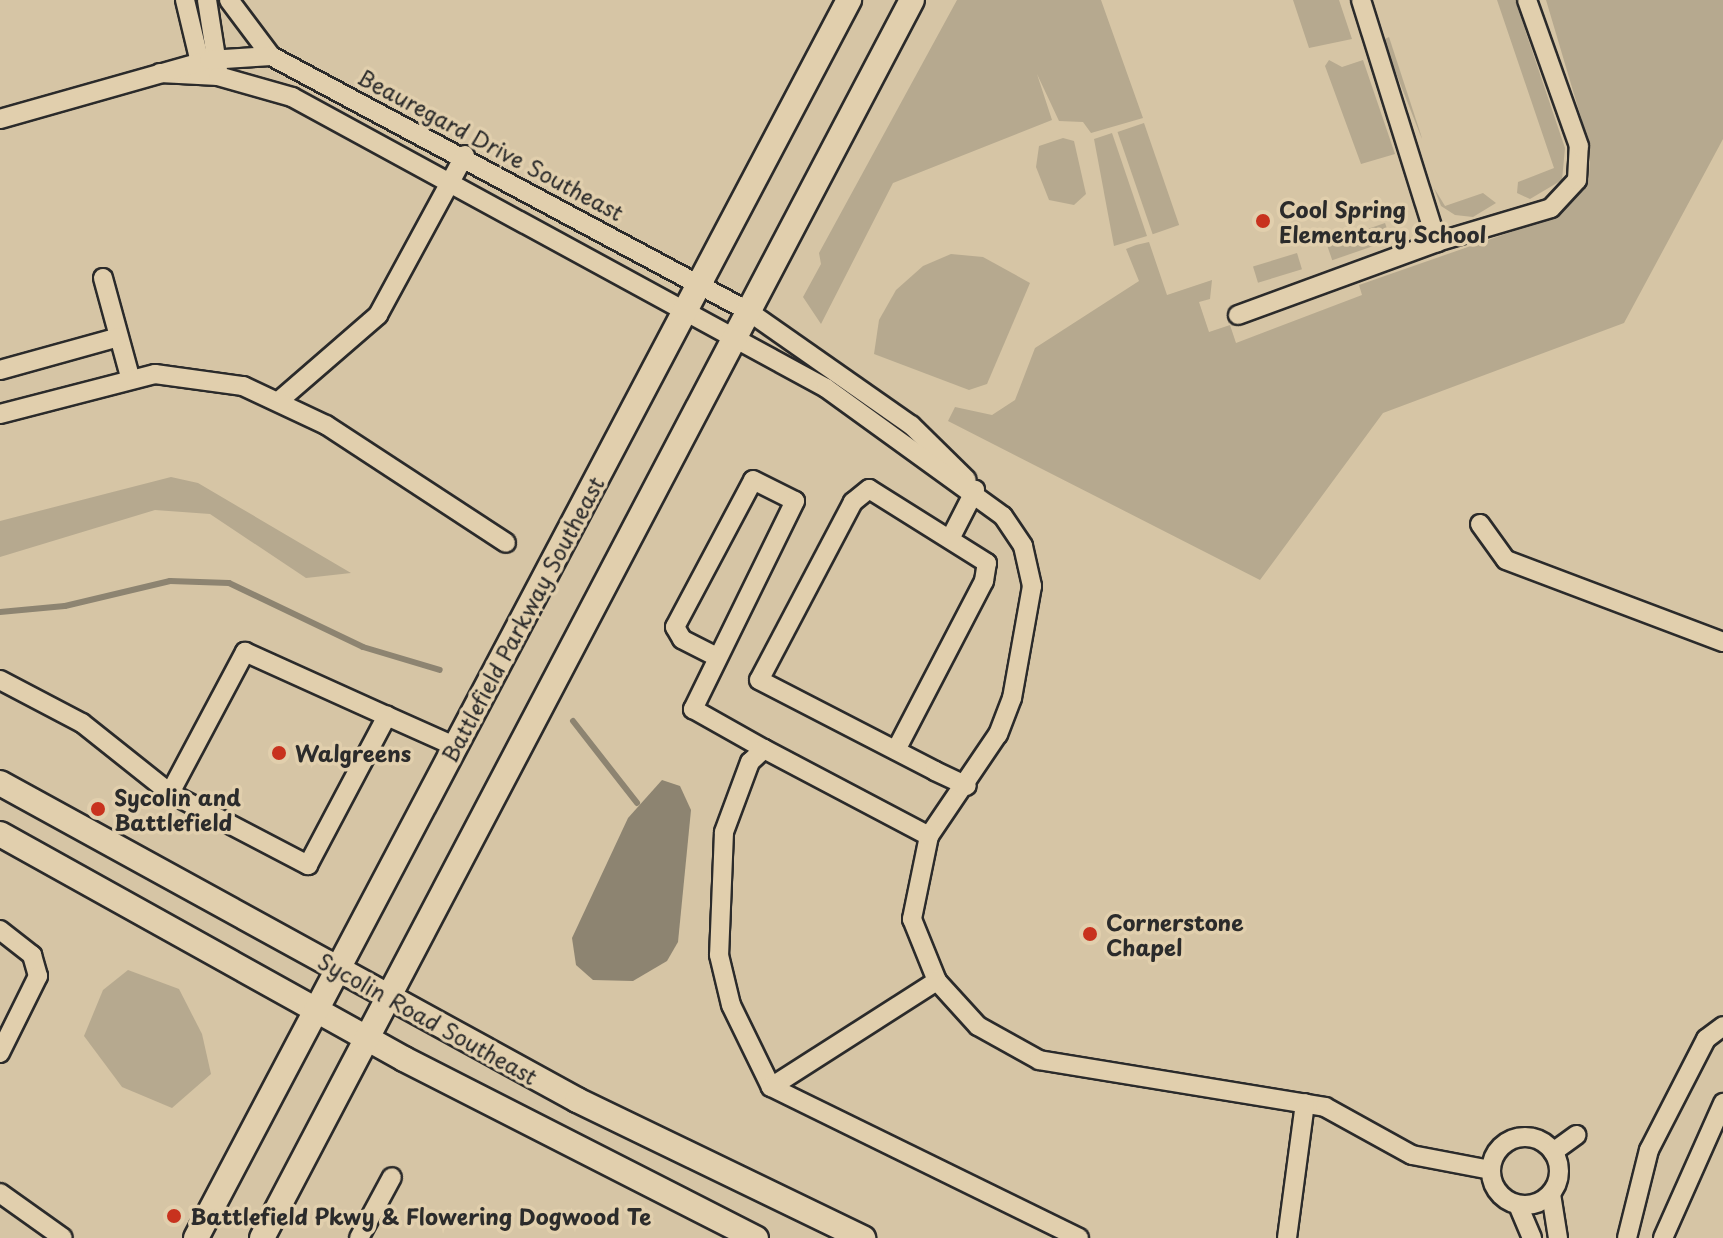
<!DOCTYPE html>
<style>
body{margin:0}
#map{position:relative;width:1723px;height:1238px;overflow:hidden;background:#d6c5a5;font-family:"Playpen Sans",sans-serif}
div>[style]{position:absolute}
.green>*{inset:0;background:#b6a98f;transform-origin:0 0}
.water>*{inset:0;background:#8d8471}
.stream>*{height:6px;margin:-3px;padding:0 3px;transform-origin:3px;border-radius:3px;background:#8d8471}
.roads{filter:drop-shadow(2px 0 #2b2b2b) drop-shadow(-2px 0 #2b2b2b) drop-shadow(0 2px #2b2b2b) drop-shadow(0 -2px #2b2b2b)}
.minor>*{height:18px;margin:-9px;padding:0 9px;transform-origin:9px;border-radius:9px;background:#e1cfad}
.minor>.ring{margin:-9px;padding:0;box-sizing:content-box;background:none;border:18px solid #e1cfad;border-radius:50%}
.major>*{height:24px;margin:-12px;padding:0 12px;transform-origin:12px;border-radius:12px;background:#e1cfad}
.dots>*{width:22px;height:22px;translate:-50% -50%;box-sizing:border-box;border:4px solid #e1cfad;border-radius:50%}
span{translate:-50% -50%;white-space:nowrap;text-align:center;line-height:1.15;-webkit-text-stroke:7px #e1cfad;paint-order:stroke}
.street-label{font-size:22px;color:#2b2b2b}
.poi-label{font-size:22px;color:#2b2b2b;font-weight:700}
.left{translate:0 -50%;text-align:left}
</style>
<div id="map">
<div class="green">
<div style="clip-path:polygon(957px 0,1101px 0,1143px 118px,1091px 133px,1083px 122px,1059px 121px,1037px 74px,1052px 120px,893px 183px,821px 324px,803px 297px,821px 264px,819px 253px)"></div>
<div style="clip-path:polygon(1293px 0,1339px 0,1352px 39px,1309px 48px)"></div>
<div style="clip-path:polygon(1497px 0,1515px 0,1565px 148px,1562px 180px,1530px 199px,1517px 193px,1518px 182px,1554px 168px)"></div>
<div style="clip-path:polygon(1546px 0,1723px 0,1723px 139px,1624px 323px,1383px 413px,1260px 580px,948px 421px,955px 407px,992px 415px,1015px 400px,1035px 348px,1139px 281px,1126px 249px,1136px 245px,1149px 242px,1167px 295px,1212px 280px,1210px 299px,1199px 302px,1209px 332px,1230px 325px,1236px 343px,1362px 295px,1359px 285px,1548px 219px,1589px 179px,1590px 148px)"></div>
<div style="clip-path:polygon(1389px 37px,1421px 135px,1422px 139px,1383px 40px)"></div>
<div style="clip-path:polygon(1329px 60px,1342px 67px,1363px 60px,1395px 154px,1361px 164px,1325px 66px)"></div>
<div style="left:1144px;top:123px;width:108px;height:28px;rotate:71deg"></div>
<div style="clip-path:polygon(1112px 133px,1147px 236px,1114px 246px,1094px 139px)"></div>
<div style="clip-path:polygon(1063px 138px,1074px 141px,1086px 194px,1074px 205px,1049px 200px,1036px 167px,1039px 146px)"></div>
<div style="clip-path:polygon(1434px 188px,1445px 206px,1483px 193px,1496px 203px,1473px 217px,1455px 215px,1441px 206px)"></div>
<div style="left:1385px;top:223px;width:18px;height:62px;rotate:71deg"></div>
<div style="left:1297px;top:253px;width:17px;height:46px;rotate:73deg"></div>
<div style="clip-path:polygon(951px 254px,983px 257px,1030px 283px,987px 384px,969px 390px,874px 354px,879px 320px,896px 290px,923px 266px)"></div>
<div style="clip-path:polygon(171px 477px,198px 483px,351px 573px,306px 578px,210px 514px,155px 510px,0 557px,0 521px)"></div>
<div style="clip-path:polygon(128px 970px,179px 989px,202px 1034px,211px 1074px,172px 1108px,122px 1087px,84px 1036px,103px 990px)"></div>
</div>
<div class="water">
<div style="clip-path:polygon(662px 780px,680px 786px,691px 810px,678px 942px,667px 961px,633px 981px,593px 980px,576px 965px,572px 938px,628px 818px)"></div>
</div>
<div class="stream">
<div style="left:0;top:612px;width:65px;rotate:-5.3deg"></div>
<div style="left:65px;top:606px;width:108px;rotate:-13.4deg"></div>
<div style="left:170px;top:581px;width:59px;rotate:1.9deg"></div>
<div style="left:229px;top:583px;width:148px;rotate:25.5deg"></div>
<div style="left:363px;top:647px;width:80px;rotate:16.6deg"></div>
<div style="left:573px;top:721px;width:104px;rotate:52deg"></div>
</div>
<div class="roads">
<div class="minor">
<div style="left:185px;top:0;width:73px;rotate:76.5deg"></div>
<div style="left:207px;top:0;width:71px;rotate:81.1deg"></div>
<div style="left:229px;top:0;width:70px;rotate:53.1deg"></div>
<div style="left:271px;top:56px;width:541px;rotate:28.13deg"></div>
<div style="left:748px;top:311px;width:199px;rotate:35deg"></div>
<div style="left:911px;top:425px;width:78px;rotate:44.5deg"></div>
<div style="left:1361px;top:0;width:254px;rotate:72.6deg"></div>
<div style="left:1437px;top:242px;width:119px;rotate:-16.6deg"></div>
<div style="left:1551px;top:208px;width:38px;rotate:-47deg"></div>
<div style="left:1577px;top:180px;width:34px;rotate:-87deg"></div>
<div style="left:1579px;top:146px;width:155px;rotate:-109.6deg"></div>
<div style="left:160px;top:73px;width:58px;rotate:3deg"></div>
<div style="left:218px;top:76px;width:77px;rotate:15.8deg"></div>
<div style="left:292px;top:97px;width:608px;rotate:28.59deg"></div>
<div style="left:826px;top:388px;width:218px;rotate:35.9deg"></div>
<div style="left:1003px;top:516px;width:36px;rotate:56deg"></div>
<div style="left:1023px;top:546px;width:41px;rotate:77.3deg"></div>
<div style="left:1032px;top:586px;width:114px;rotate:100.1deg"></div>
<div style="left:1012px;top:698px;width:39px;rotate:111deg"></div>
<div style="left:998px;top:734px;width:123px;rotate:124.1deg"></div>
<div style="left:929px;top:836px;width:85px;rotate:101.6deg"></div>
<div style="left:912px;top:919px;width:67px;rotate:68deg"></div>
<div style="left:937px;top:981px;width:61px;rotate:47.7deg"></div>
<div style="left:978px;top:1026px;width:70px;rotate:29.1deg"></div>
<div style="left:1039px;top:1060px;width:290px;rotate:9.3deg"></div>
<div style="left:1325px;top:1107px;width:99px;rotate:28.9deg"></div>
<div style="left:1412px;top:1155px;width:80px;rotate:10.8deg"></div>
<div style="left:0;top:119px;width:217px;rotate:-15.8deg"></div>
<div style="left:209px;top:60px;width:62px;rotate:-3.7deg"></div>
<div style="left:103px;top:278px;width:103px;rotate:74.7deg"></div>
<div style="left:1238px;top:315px;width:212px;rotate:-20.1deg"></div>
<div style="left:0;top:370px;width:123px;rotate:-15.5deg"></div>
<div style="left:280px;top:400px;width:130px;rotate:-40.9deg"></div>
<div style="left:378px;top:315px;width:182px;rotate:-61.5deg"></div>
<div style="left:0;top:414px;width:160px;rotate:-14.5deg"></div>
<div style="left:155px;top:374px;width:89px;rotate:7.8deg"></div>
<div style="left:243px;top:386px;width:92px;rotate:25.2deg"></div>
<div style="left:326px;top:425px;width:215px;rotate:33.2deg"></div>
<div style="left:1480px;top:524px;width:44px;rotate:54.2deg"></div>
<div style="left:1506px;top:560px;width:232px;rotate:20.7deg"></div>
<div style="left:951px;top:537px;width:53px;rotate:-62.9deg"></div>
<div style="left:715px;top:656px;width:37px;rotate:-153deg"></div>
<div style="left:682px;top:639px;width:14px;rotate:-120deg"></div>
<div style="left:675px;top:627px;width:166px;rotate:-62deg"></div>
<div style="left:753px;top:480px;width:47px;rotate:26.6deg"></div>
<div style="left:795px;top:501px;width:232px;rotate:116.1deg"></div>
<div style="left:693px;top:709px;width:81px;rotate:29.4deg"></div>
<div style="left:0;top:680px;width:93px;rotate:27.7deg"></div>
<div style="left:82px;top:723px;width:112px;rotate:38.5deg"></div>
<div style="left:170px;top:793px;width:156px;rotate:27.6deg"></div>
<div style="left:308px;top:865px;width:169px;rotate:-62.1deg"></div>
<div style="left:387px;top:716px;width:73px;rotate:24.1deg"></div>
<div style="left:896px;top:750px;width:191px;rotate:-62.5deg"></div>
<div style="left:984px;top:581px;width:18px;rotate:-81deg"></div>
<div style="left:987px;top:563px;width:139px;rotate:-147.9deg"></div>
<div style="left:869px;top:489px;width:21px;rotate:141deg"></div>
<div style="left:853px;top:502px;width:201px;rotate:117.8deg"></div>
<div style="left:759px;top:680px;width:198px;rotate:27.3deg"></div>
<div style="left:935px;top:771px;width:35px;rotate:25deg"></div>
<div style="left:170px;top:793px;width:160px;rotate:-62deg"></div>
<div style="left:245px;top:652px;width:156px;rotate:24.3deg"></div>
<div style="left:929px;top:836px;width:187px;rotate:-152.2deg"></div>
<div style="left:764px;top:749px;width:19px;rotate:137deg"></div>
<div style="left:750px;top:762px;width:75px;rotate:110.4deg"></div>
<div style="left:724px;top:832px;width:123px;rotate:92.3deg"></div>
<div style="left:719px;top:955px;width:51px;rotate:76.5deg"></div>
<div style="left:731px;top:1005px;width:91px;rotate:64deg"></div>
<div style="left:771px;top:1087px;width:343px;rotate:26.1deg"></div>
<div style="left:0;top:930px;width:41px;rotate:38deg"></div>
<div style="left:32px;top:955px;width:22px;rotate:74deg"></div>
<div style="left:38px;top:976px;width:86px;rotate:116.3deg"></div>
<div style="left:771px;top:1087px;width:197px;rotate:-32.6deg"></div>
<div class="ring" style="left:1491px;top:1137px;width:50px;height:50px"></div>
<div style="left:1553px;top:1152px;width:29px;rotate:-36deg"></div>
<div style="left:0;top:1193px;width:77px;rotate:35.5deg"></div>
<div style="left:1551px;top:1194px;width:45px;rotate:81deg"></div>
<div style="left:1518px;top:1205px;width:36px;rotate:67deg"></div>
<div style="left:359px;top:1238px;width:69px;rotate:-61.6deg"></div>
<div style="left:1287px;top:1238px;width:136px;rotate:-82.4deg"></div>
<div style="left:1627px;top:1238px;width:91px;rotate:-76deg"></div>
<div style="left:1649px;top:1150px;width:125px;rotate:-62.8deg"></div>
<div style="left:1706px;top:1039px;width:21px;rotate:-37deg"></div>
<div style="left:1663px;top:1238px;width:148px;rotate:-66deg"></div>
</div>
<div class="major">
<div style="left:0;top:783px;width:658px;rotate:28.78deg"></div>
<div style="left:577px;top:1100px;width:318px;rotate:25.8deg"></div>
<div style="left:0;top:834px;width:462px;rotate:29.1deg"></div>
<div style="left:404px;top:1059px;width:395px;rotate:27deg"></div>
<div style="left:196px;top:1238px;width:1400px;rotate:-62.19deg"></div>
<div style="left:262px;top:1238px;width:1398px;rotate:-62.3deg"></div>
</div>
</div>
<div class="dots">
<div style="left:1263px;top:221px;background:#c8321e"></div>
<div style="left:279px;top:753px;background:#c8321e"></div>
<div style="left:98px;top:809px;background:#c8321e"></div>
<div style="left:1090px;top:934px;background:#c8321e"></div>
<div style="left:174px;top:1216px;background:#c8321e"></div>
</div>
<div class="street-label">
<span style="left:491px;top:144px;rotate:28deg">Beauregard Drive Southeast</span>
<span style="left:522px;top:619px;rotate:-62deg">Battlefield Parkway Southeast</span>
<span style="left:428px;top:1018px;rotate:29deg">Sycolin Road Southeast</span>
</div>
<div class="poi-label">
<span class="left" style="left:1279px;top:221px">Cool Spring<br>Elementary School</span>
<span class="left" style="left:295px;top:753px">Walgreens</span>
<span class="left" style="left:114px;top:809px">Sycolin and<br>Battlefield</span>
<span class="left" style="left:1106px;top:934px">Cornerstone<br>Chapel</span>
<span class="left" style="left:190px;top:1216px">Battlefield Pkwy &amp; Flowering Dogwood Te</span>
</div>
</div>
